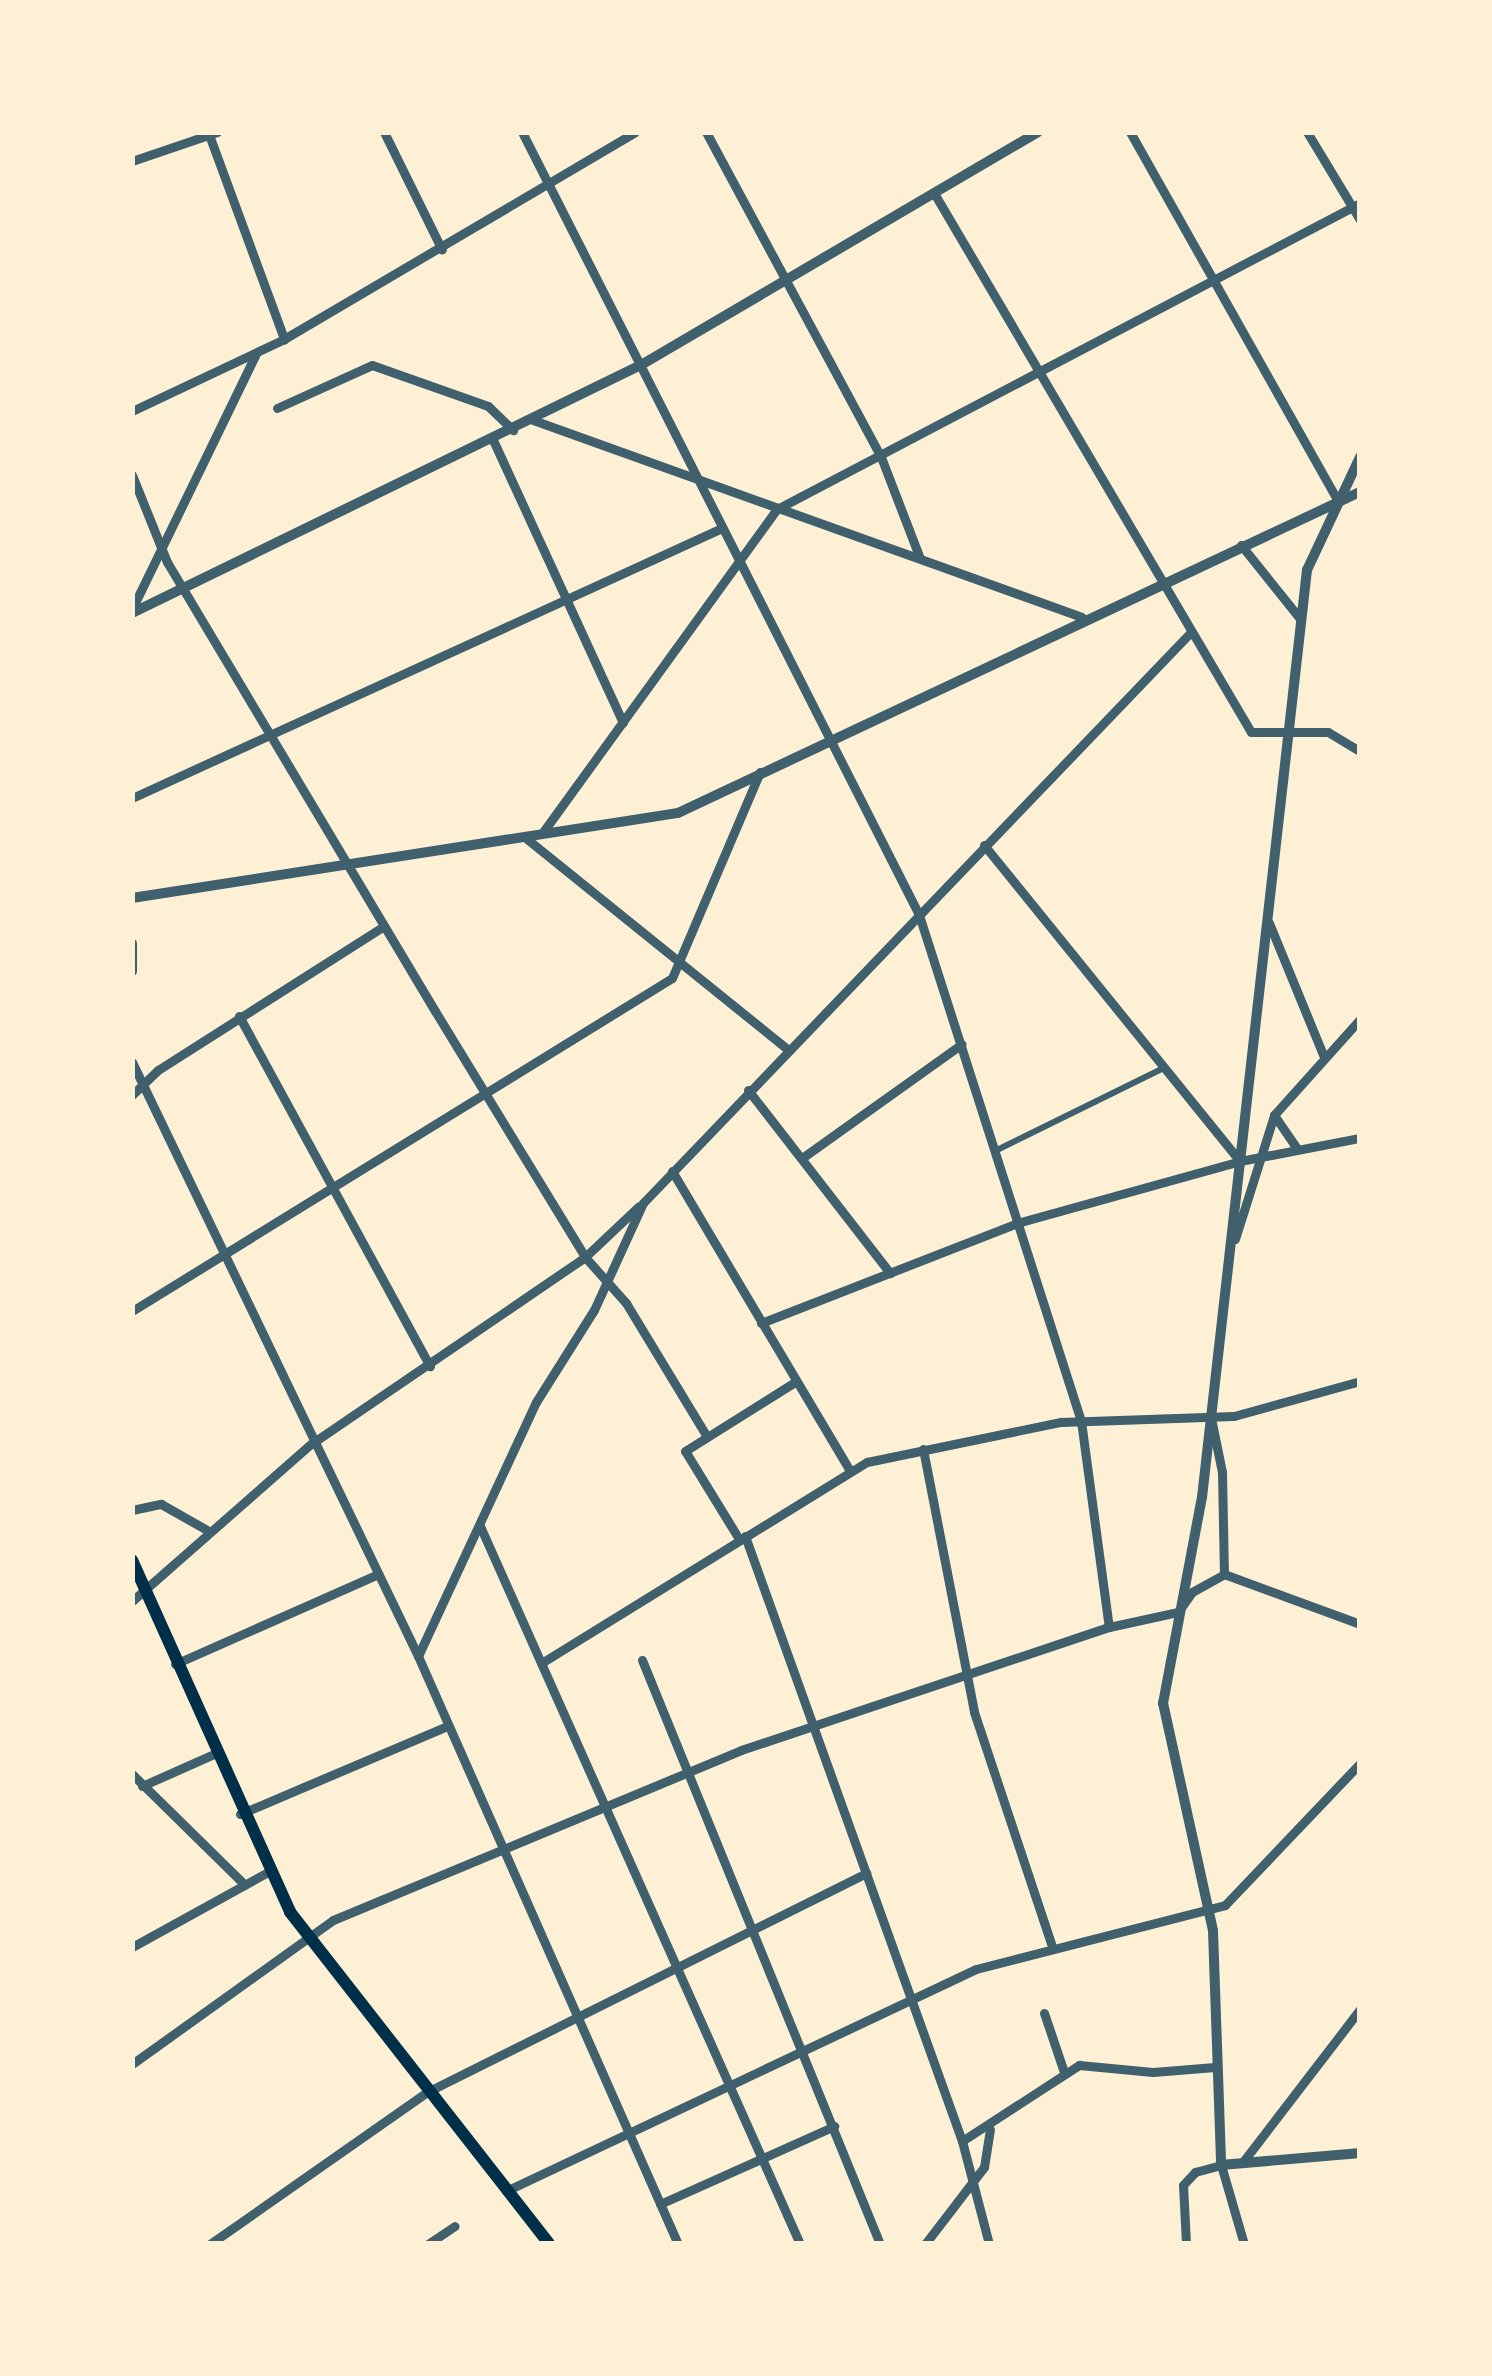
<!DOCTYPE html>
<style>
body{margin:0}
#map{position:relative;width:1492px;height:2376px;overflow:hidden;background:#fdf0d5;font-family:"Nunito Sans",sans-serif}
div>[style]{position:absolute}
.pedestrian>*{height:6px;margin:-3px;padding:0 3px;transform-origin:3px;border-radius:3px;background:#3f606c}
.minor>*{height:9px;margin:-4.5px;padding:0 4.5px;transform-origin:4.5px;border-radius:4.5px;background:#3f606c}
.tertiary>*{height:10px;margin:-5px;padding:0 5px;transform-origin:5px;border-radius:5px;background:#3f606c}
.secondary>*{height:12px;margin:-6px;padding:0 6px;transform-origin:6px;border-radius:6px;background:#003049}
span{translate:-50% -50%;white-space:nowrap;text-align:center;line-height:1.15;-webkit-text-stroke:12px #fdf0d5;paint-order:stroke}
.frame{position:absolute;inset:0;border:135px solid #fdf0d5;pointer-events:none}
</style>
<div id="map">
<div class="pedestrian">
<div style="left:995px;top:1151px;width:188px;rotate:-26.2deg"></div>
</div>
<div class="minor">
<div style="left:208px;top:132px;width:221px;rotate:69.8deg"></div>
<div style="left:384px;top:132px;width:131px;rotate:63.8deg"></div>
<div style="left:522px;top:132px;width:878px;rotate:63.11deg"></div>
<div style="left:919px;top:915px;width:531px;rotate:72.25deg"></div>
<div style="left:1081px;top:1421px;width:208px;rotate:82.3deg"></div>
<div style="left:706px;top:132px;width:369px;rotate:61.7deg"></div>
<div style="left:881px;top:457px;width:106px;rotate:69deg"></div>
<div style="left:1130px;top:132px;width:424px;rotate:60.6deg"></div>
<div style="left:1307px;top:132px;width:103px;rotate:58.9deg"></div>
<div style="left:132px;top:161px;width:90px;rotate:-18.8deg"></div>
<div style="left:934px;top:193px;width:625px;rotate:59.54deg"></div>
<div style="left:1251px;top:732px;width:77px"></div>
<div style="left:1328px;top:732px;width:37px;rotate:31deg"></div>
<div style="left:277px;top:408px;width:104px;rotate:-24.4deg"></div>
<div style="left:372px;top:365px;width:123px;rotate:19.5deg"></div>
<div style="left:488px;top:406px;width:35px;rotate:44deg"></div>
<div style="left:132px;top:411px;width:168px;rotate:-25.3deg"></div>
<div style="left:284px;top:339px;width:407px;rotate:-30.5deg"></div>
<div style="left:533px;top:420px;width:583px;rotate:19.74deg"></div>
<div style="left:493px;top:440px;width:311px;rotate:65.3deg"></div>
<div style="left:132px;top:475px;width:94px;rotate:68.1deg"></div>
<div style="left:167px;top:562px;width:523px;rotate:59.17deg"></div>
<div style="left:435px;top:1011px;width:288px;rotate:58.6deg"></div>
<div style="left:585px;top:1257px;width:62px;rotate:48.3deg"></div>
<div style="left:626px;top:1303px;width:154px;rotate:58.8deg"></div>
<div style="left:1241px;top:545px;width:96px;rotate:51.3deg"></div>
<div style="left:132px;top:609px;width:284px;rotate:-64.1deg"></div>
<div style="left:132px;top:798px;width:649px;rotate:-24.59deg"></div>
<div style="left:543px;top:832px;width:399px;rotate:-54.1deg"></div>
<div style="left:777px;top:509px;width:658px;rotate:-27.69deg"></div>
<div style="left:527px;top:839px;width:334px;rotate:38.9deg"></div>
<div style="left:984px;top:845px;width:407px;rotate:51deg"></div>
<div style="left:1269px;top:923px;width:145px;rotate:67.7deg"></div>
<div style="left:132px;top:943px;width:28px;rotate:90deg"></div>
<div style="left:239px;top:1016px;width:399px;rotate:61.4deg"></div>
<div style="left:132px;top:1062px;width:659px;rotate:64.29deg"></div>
<div style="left:418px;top:1656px;width:643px;rotate:66.15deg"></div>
<div style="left:748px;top:1090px;width:232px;rotate:52.2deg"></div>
<div style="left:132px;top:1095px;width:36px;rotate:-44deg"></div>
<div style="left:158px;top:1070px;width:268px;rotate:-32.5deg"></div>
<div style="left:1274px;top:1115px;width:42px;rotate:55.6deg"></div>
<div style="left:802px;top:1158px;width:196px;rotate:-35.5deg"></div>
<div style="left:672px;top:1171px;width:347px;rotate:59.3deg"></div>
<div style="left:1235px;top:1239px;width:130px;rotate:-72.5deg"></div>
<div style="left:1274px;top:1115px;width:129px;rotate:-48.1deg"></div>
<div style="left:132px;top:1311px;width:634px;rotate:-31.66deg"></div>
<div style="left:672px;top:978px;width:224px;rotate:-66.9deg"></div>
<div style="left:761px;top:1323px;width:275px;rotate:-21.3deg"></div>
<div style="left:1017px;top:1223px;width:231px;rotate:-15.5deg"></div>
<div style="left:1240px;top:1161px;width:122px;rotate:-10.9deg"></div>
<div style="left:1212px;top:1423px;width:50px;rotate:78.5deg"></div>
<div style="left:1222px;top:1472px;width:102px;rotate:88.9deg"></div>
<div style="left:923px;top:1449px;width:268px;rotate:79deg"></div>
<div style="left:974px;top:1712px;width:244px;rotate:71.6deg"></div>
<div style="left:132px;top:1510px;width:30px;rotate:-12deg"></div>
<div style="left:161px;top:1504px;width:53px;rotate:29.5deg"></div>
<div style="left:480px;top:1526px;width:786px;rotate:65.98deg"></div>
<div style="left:745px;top:1536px;width:643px;rotate:70.27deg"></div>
<div style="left:962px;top:2141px;width:106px;rotate:75.3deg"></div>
<div style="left:739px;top:1539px;width:103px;rotate:-121.5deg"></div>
<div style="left:685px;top:1451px;width:130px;rotate:-32.1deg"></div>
<div style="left:132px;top:1601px;width:238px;rotate:-41.3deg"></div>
<div style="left:311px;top:1444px;width:332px;rotate:-34.3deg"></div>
<div style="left:585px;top:1257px;width:74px;rotate:-43.4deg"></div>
<div style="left:418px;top:1656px;width:280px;rotate:-65.1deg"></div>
<div style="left:536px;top:1402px;width:109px;rotate:-57.8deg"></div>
<div style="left:594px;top:1310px;width:118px;rotate:-65.4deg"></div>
<div style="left:643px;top:1203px;width:790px;rotate:-46.18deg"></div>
<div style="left:642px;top:1660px;width:631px;rotate:67.83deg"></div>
<div style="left:543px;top:1662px;width:381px;rotate:-31.7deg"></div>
<div style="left:867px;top:1462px;width:198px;rotate:-11.7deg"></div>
<div style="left:1061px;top:1422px;width:173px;rotate:-2deg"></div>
<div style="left:1234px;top:1416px;width:131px;rotate:-15.5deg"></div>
<div style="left:175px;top:1664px;width:222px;rotate:-23.9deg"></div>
<div style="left:132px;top:1774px;width:158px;rotate:44.5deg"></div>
<div style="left:142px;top:1786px;width:79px;rotate:-24deg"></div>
<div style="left:240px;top:1814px;width:223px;rotate:-23deg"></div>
<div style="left:132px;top:1947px;width:155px;rotate:-28.9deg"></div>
<div style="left:1044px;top:2013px;width:62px;rotate:71.3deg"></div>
<div style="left:132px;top:2064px;width:247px;rotate:-35.6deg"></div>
<div style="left:333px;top:1920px;width:442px;rotate:-22.6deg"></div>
<div style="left:741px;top:1750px;width:388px;rotate:-18.5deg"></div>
<div style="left:1109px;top:1627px;width:71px;rotate:-12.3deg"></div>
<div style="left:1178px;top:1612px;width:24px;rotate:-55deg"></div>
<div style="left:1192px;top:1592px;width:37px;rotate:-29deg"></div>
<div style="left:1224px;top:1574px;width:145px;rotate:20.2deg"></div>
<div style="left:962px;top:2141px;width:140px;rotate:-33deg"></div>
<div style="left:1079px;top:2065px;width:74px;rotate:5.4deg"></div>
<div style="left:1153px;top:2072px;width:62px;rotate:-4.6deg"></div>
<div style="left:1242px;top:2163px;width:194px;rotate:-52.5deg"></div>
<div style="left:506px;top:2191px;width:520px;rotate:-25.28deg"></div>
<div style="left:976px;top:1969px;width:257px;rotate:-14.4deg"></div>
<div style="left:1225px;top:1905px;width:196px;rotate:-46.4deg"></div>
<div style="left:660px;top:2204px;width:191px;rotate:-24.1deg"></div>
<div style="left:210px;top:2244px;width:265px;rotate:-35deg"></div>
<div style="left:427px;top:2092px;width:491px;rotate:-26.5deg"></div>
<div style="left:428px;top:2244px;width:32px;rotate:-34deg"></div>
<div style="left:925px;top:2244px;width:97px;rotate:-52.5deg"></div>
<div style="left:984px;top:2167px;width:38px;rotate:-81deg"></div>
<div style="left:1186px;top:2244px;width:59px;rotate:-92.9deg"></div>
<div style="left:1183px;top:2185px;width:18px;rotate:-47deg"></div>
<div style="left:1195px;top:2172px;width:27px;rotate:-15deg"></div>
<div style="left:1221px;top:2165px;width:82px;rotate:73.8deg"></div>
</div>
<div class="tertiary">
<div style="left:1360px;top:457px;width:125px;rotate:115.1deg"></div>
<div style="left:1307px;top:570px;width:933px;rotate:96.46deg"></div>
<div style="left:1202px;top:1497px;width:210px;rotate:100.7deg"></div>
<div style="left:1163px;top:1703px;width:233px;rotate:77.6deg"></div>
<div style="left:1213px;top:1931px;width:234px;rotate:88deg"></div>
<div style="left:1221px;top:2165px;width:140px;rotate:-4.9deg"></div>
<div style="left:132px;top:613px;width:566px;rotate:-25.98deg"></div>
<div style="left:641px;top:365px;width:460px;rotate:-30.4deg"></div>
<div style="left:132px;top:898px;width:553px;rotate:-8.85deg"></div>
<div style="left:678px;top:813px;width:754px;rotate:-25.21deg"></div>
</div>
<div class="secondary">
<div style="left:132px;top:1560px;width:386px;rotate:65.8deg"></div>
<div style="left:290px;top:1912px;width:421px;rotate:52deg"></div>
</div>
<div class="frame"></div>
</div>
